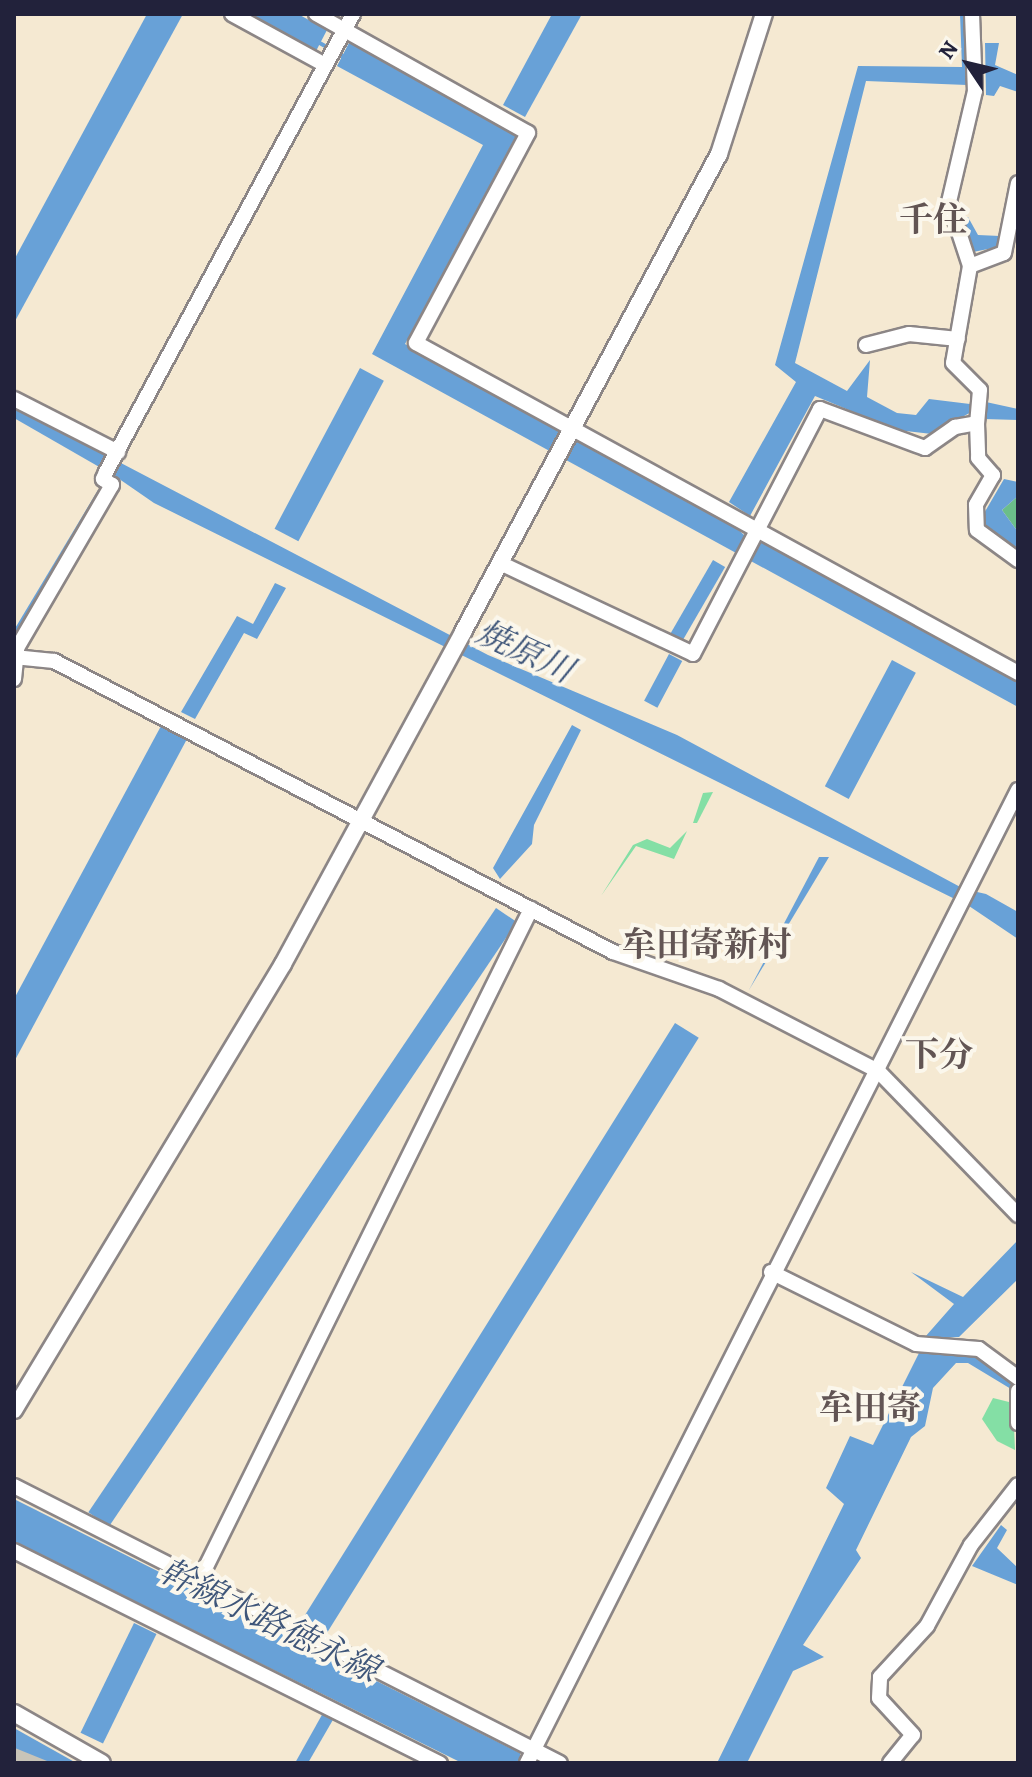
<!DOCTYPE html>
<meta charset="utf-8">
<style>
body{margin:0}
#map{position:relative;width:1032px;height:1777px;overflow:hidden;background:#f5e9d2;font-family:Alegreya,"Noto Serif JP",serif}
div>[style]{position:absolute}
.industrial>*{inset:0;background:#c8c4b8}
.green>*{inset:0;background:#84dfa5}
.forest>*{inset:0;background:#6bbe8a}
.water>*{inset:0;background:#68a1d7;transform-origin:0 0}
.stream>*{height:4px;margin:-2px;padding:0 2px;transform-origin:2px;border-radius:2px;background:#68a1d7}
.roads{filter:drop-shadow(2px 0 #8c8686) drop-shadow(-2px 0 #8c8686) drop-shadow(0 2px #8c8686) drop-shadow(0 -2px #8c8686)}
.minor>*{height:14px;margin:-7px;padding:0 7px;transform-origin:7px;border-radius:7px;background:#fff}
.tertiary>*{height:16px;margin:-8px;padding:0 8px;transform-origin:8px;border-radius:8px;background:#fff}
span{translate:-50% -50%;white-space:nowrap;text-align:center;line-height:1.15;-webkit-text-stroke:8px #fbf7ec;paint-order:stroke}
.neighbourhood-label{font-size:34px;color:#625554;font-weight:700}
.water-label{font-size:34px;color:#3e5579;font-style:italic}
.frame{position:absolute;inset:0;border:16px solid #22223b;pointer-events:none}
.north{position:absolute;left:928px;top:24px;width:80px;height:80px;-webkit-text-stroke:6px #fbf7ec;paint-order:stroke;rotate:305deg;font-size:22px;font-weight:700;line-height:32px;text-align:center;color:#22223b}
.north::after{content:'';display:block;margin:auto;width:28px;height:36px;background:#22223b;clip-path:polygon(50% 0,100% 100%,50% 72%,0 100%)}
</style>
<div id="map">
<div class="industrial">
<div style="clip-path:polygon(14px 1729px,54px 1763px,14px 1763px)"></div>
</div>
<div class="green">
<div style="clip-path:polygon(713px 792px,697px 823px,693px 823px,703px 793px)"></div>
<div style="clip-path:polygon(687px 831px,674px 859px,636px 846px,601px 896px,633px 845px,647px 839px,670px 848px)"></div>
<div style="clip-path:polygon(993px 1398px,1013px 1403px,1015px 1450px,997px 1441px,982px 1419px)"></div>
</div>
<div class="forest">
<div style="clip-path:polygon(1018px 496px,1018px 532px,1002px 510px)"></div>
</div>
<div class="water">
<div style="clip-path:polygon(147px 14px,183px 14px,14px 323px,14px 260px)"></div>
<div style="clip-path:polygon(244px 14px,298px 14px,327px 30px,315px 53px)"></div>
<div style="clip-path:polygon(552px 14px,582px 14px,525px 117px,503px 105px)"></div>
<div style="clip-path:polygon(960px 14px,965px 16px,967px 85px,866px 81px,795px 363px,847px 391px,870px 360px,867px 397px,897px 413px,916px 415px,929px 399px,970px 404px,973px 411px,932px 434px,897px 430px,815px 396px,750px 516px,729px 502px,796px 382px,775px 365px,858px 66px,962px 67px)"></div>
<div style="clip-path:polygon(350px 41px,517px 134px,405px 344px,732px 524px,755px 545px,762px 542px,1018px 682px,1018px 707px,372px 354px,483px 145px,337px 66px)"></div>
<div style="clip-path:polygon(985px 43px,999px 43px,995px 65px,1018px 75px,1018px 92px,1000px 86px,994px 96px,986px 95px)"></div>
<div style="clip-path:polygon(968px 217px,978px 235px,1000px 236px,998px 247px,973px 252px,962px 218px)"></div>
<div style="left:360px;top:368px;width:27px;height:182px;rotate:28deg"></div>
<div style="clip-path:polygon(986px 402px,1018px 409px,1018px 420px,984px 419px)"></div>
<div style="clip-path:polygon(14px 406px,107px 455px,101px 468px,14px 418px)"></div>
<div style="clip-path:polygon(119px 462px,488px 655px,677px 735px,964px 889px,986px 894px,1018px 912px,1018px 939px,969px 906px,154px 503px,112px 474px)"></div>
<div style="clip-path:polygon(1004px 479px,1018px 482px,1018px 496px,1002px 510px,1018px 532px,1018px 552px,986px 533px,983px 515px)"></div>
<div style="clip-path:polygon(98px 490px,101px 491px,14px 642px,14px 630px)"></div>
<div style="left:713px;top:560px;width:14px;height:85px;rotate:30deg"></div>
<div style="clip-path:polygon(275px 583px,286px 588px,257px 639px,244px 633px,195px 719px,181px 712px,237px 616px,253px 624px)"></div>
<div style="left:669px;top:654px;width:15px;height:53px;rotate:28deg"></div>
<div style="left:892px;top:660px;width:27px;height:143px;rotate:28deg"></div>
<div style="clip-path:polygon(572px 725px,581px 730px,534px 825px,532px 844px,500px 879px,493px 868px)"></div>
<div style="clip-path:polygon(161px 726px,187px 739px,14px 1062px,14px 999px)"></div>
<div style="clip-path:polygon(819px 857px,829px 857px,749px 990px)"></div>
<div style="left:496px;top:908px;width:25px;height:729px;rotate:34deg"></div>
<div style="left:675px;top:1023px;width:28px;height:705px;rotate:32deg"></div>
<div style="clip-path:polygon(1018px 1240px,1018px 1279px,959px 1337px,940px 1338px,940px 1351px,969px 1351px,1012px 1377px,1011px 1389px,968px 1363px,956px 1363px,933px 1388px,925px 1426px,911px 1437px,856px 1550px,861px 1558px,803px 1645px,824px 1657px,793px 1671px,747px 1763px,717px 1763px,844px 1504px,826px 1488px,850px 1436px,873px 1445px,919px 1353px,933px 1351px,935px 1338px,925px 1337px,954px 1304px,911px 1272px,963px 1297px)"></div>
<div style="clip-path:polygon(14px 1499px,520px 1753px,520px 1763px,462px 1763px,33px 1551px,14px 1541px)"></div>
<div style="clip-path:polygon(1001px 1525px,1007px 1530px,997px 1548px,1018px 1568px,1018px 1585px,972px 1566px)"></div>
<div style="left:134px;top:1623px;width:25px;height:122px;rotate:26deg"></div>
<div style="clip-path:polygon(323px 1713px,334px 1718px,308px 1763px,295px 1763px)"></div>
<div style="clip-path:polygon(14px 1728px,71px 1760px,76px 1763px,52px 1763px,15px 1748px)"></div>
</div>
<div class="stream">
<div style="left:318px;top:42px;width:32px;rotate:30deg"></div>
</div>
<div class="roads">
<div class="minor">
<div style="left:232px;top:14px;width:106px;rotate:28.7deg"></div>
<div style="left:316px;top:14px;width:243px;rotate:29.3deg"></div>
<div style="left:528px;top:133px;width:238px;rotate:118.1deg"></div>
<div style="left:416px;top:343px;width:687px;rotate:28.73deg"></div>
<div style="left:972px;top:14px;width:77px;rotate:87.8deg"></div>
<div style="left:975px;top:91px;width:114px;rotate:103.2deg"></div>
<div style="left:949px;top:202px;width:67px;rotate:71.8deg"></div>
<div style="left:970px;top:266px;width:98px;rotate:99.9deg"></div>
<div style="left:953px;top:363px;width:38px;rotate:45deg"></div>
<div style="left:980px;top:390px;width:33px;rotate:95deg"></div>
<div style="left:970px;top:266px;width:36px;rotate:-21deg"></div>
<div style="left:1004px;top:253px;width:71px;rotate:-78.7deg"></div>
<div style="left:866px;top:345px;width:44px;rotate:-14.3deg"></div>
<div style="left:909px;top:334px;width:49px;rotate:5.8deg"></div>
<div style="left:14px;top:399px;width:117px;rotate:27deg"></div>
<div style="left:500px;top:563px;width:213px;rotate:25.2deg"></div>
<div style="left:693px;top:654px;width:276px;rotate:-62.6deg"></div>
<div style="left:820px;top:409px;width:112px;rotate:20.4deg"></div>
<div style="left:925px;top:448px;width:37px;rotate:-35deg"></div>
<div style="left:955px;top:427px;width:22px;rotate:-10deg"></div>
<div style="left:977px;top:423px;width:35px;rotate:88deg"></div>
<div style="left:978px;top:458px;width:23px;rotate:49deg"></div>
<div style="left:993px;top:475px;width:34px;rotate:120deg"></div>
<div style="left:976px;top:505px;width:25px;rotate:88deg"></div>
<div style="left:977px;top:530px;width:51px;rotate:36.2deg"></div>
<div style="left:14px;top:657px;width:40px;rotate:5.7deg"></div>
<div style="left:54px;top:661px;width:630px;rotate:27.5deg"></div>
<div style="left:613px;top:952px;width:112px;rotate:19.2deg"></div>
<div style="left:719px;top:989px;width:179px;rotate:27.3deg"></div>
<div style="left:878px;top:1071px;width:201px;rotate:45.8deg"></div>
<div style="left:14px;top:679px;width:31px;rotate:-84deg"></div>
<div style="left:17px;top:648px;width:189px;rotate:-59.8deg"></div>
<div style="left:112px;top:485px;width:11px;rotate:-146deg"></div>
<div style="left:103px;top:479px;width:8px;rotate:-67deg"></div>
<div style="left:106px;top:472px;width:520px;rotate:-61.66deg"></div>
<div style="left:771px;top:1272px;width:162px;rotate:26.4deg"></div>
<div style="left:916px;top:1344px;width:63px;rotate:4.5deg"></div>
<div style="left:979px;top:1349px;width:49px;rotate:36.6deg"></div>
<div style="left:1018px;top:1391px;width:32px;rotate:90deg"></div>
<div style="left:14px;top:1486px;width:612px;rotate:26.9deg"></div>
<div style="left:14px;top:1551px;width:476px;rotate:26.5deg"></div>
<div style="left:198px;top:1583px;width:752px;rotate:-63.71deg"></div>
<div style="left:527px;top:1763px;width:1090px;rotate:-63.22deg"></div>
<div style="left:890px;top:1763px;width:36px;rotate:-51deg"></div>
<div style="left:913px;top:1735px;width:50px;rotate:-132.6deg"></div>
<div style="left:879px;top:1698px;width:21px;rotate:-87deg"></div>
<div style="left:880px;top:1677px;width:69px;rotate:-47.3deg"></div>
<div style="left:927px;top:1626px;width:92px;rotate:-61.5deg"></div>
<div style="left:971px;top:1545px;width:76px;rotate:-51.9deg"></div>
</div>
<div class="tertiary">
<div style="left:14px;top:1410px;width:521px;rotate:-58.9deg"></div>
<div style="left:283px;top:964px;width:378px;rotate:-61.5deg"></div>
<div style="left:463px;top:632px;width:542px;rotate:-61.83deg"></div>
<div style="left:719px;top:154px;width:147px;rotate:-72.2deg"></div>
<div style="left:14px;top:1713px;width:101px;rotate:29.6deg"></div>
</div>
</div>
<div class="neighbourhood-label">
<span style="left:933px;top:220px">千住</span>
<span style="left:707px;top:945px">牟田寄新村</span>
<span style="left:939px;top:1055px">下分</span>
<span style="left:870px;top:1408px">牟田寄</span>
</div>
<div class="water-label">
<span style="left:525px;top:651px;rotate:25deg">焼原川</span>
<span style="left:269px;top:1620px;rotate:26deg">幹線水路徳永線</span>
</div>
<div class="frame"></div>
<div class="north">N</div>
</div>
